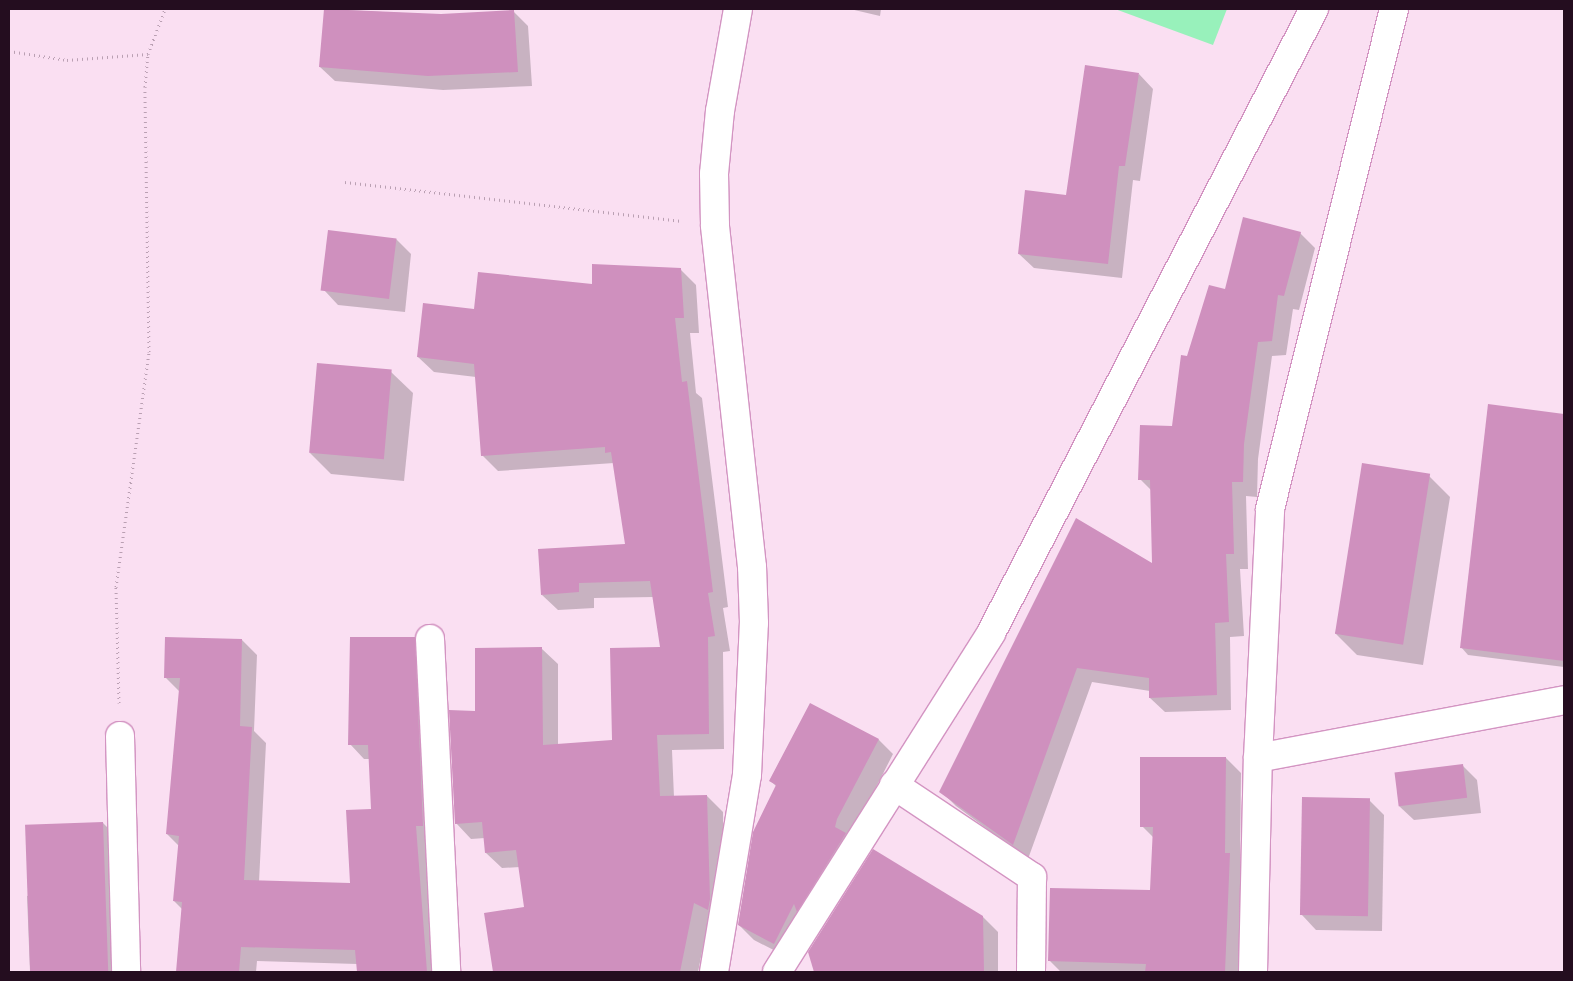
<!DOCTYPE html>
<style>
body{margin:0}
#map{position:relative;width:1573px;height:981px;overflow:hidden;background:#fadff2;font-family:"Roboto Condensed",sans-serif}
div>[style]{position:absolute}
.green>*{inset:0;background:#98f1bb}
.shadow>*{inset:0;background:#0003}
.building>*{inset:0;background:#cf90be;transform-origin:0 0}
.path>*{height:3px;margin-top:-1.5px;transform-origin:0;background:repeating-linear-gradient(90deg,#baa0b3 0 1px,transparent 0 5px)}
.roads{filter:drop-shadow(1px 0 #d394c2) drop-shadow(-1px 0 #d394c2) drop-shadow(0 1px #d394c2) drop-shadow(0 -1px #d394c2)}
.minor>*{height:28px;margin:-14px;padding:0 14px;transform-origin:14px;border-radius:14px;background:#fff}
.tertiary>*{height:28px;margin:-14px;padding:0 14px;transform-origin:14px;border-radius:14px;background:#fff}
span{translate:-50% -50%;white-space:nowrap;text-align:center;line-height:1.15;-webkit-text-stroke:4.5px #fef0fa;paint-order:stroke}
.frame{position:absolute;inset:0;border:10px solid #240d1f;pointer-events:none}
</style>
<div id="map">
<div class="green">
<div style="clip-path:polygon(1115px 9px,1227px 9px,1213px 45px)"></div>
</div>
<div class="shadow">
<div style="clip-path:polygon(325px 9px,441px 15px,513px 11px,528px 26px,532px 86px,443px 90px,335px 81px,320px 67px)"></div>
<div style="clip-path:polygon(850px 9px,881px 9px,880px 16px)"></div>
<div style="clip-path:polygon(1139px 74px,1153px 89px,1140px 181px,1133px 180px,1122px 278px,1034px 268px,1019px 254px,1067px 196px)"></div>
<div style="clip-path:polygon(1300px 233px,1315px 248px,1299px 310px,1293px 309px,1286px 355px,1272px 356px,1258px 459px,1257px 497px,1246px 496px,1248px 569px,1240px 569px,1244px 636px,1230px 637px,1231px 710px,1165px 712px,1150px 698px,1150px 691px,1092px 682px,1028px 859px,956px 806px,941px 791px,1154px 566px,1152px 491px,1140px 479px,1173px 428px,1188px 357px,1226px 290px)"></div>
<div style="clip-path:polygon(396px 239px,411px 254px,405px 312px,338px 305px,324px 290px)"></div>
<div style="clip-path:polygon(680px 269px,696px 285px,699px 333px,690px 333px,696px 393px,702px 398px,728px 607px,723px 608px,730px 651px,723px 652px,724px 749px,672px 750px,674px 797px,707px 796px,723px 812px,724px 925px,709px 917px,698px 972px,494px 972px,486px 914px,526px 908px,520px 867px,502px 868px,486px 853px,485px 838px,471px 839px,456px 823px,477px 712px,542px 649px,558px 664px,558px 745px,613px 742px,662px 648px,654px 597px,594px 598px,594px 608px,558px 610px,542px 595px,627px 545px,614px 463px,498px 471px,482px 455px,476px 377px,434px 372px,418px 357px,475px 310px)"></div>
<div style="clip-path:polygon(391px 372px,413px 393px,404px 481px,331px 474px,310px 453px)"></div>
<div style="clip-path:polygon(1489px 406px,1564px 416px,1564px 667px,1468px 655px,1461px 647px)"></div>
<div style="clip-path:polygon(1429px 476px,1450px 497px,1423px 665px,1357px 655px,1335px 633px)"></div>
<div style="clip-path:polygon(414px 639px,429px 653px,442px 972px,358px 972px,357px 964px,257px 961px,256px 972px,177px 972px,182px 909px,174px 901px,179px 846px,167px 834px,180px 692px,166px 678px,242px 640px,257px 655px,254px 731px,266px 743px,259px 882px,352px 884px,372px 810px,370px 759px,364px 759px,350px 744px)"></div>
<div style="clip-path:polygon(810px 705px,879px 740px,893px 754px,789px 958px,754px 940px,739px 925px,777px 787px,770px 780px)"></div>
<div style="clip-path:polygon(1226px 758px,1241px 773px,1240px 864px,1244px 869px,1247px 972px,1061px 972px,1050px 961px,1152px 891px,1154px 838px,1142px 826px)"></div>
<div style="clip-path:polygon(1462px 765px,1477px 780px,1481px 813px,1414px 820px,1399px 806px)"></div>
<div style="clip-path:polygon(1369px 800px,1384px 815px,1382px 931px,1316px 930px,1302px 915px)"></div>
<div style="clip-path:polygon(103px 823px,118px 838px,122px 972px,30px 972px,27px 896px,31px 895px)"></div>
<div style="clip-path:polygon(983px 917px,998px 932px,998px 972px,815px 972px,809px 952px)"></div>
</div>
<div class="building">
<div style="clip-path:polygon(324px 9px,441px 14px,514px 10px,518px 72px,428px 76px,319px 67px)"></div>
<div style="clip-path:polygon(1085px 65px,1139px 73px,1125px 166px,1119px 166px,1108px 264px,1018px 254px,1025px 190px,1066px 195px)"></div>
<div style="clip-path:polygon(1243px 217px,1301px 232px,1284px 296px,1278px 295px,1272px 341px,1258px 342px,1244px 444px,1243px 482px,1232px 482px,1234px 554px,1226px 554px,1229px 622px,1215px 623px,1217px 695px,1149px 698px,1149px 678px,1077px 668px,1013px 845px,939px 792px,1076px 518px,1152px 563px,1150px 480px,1138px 480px,1140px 425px,1172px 426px,1181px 355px,1187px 356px,1209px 285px,1225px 289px)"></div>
<div style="left:328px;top:230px;width:69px;height:61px;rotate:7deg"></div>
<div style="clip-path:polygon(592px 264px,681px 268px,684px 318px,675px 318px,682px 382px,687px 381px,713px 592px,708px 593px,715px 636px,708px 637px,709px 734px,657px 735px,660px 796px,707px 795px,710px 899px,708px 910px,694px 903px,680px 972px,493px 972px,484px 913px,524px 907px,516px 850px,485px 853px,482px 822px,455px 824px,449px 710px,475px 711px,475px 648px,542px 647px,543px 745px,612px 740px,610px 648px,660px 647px,650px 581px,579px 583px,579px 592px,541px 595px,538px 549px,625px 544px,611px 452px,605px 453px,605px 447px,481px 456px,474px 364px,417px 357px,423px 303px,474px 309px,478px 272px,592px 284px)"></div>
<div style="left:317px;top:363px;width:75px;height:90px;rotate:5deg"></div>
<div style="clip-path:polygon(1488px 404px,1564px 414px,1564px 661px,1460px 648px)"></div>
<div style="left:1362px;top:463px;width:69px;height:173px;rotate:9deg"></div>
<div style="clip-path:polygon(165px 637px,242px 639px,240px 726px,252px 727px,244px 880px,350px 883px,346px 810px,371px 809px,368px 745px,348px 745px,350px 637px,415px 637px,423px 826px,416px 826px,427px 972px,357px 972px,355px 950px,241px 947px,239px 972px,176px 972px,182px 902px,173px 901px,179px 836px,166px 834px,180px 678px,164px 678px)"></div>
<div style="clip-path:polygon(810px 703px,879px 739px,837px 819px,835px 827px,846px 833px,797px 912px,794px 904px,774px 944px,738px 925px,753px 832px,776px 785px,769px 781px)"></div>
<div style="clip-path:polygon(1140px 757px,1226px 757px,1225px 853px,1230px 853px,1225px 972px,1145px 972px,1146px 964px,1048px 961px,1050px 888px,1150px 890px,1153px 827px,1140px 827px)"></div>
<div style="left:1463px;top:764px;width:34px;height:69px;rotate:83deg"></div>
<div style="left:1302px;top:797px;width:68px;height:118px;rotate:1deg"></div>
<div style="left:103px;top:822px;width:150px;height:78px;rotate:88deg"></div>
<div style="clip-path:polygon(873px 849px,983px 916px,984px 972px,814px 972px,808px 952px)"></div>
</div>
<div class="path">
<div style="left:9px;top:51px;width:59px;rotate:8.8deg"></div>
<div style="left:67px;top:60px;width:81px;rotate:-4.2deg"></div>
<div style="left:345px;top:182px;width:339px;rotate:6.6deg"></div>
<div style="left:119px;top:703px;width:116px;rotate:-91.5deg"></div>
<div style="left:116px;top:587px;width:237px;rotate:-82deg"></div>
<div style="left:149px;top:352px;width:265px;rotate:-90.9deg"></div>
<div style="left:145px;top:87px;width:33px;rotate:-85deg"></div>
<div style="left:148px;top:54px;width:48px;rotate:-69.3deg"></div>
</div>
<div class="roads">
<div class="minor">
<div style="left:430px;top:639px;width:333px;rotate:87.2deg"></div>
<div style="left:120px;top:736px;width:236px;rotate:88.5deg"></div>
<div style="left:1258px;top:758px;width:311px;rotate:-10.7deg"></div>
<div style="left:894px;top:785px;width:166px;rotate:33.7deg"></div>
<div style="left:1032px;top:877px;width:95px;rotate:90.6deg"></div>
<div style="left:714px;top:972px;width:200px;rotate:-80.5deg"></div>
<div style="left:747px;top:775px;width:152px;rotate:-87.4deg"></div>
<div style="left:754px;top:623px;width:56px;rotate:-92deg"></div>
<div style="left:752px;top:567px;width:344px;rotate:-96.2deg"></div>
<div style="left:715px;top:225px;width:51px;rotate:-91.1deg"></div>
<div style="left:714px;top:174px;width:63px;rotate:-84.6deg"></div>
<div style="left:720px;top:111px;width:104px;rotate:-80deg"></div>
</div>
<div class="tertiary">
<div style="left:777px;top:972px;width:401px;rotate:-57.7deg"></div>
<div style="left:991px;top:633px;width:703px;rotate:-62.63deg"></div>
<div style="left:1253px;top:972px;width:214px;rotate:-88.7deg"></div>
<div style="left:1258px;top:758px;width:249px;rotate:-87.2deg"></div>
<div style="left:1270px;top:509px;width:515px;rotate:-76.07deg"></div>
</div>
</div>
<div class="frame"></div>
</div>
